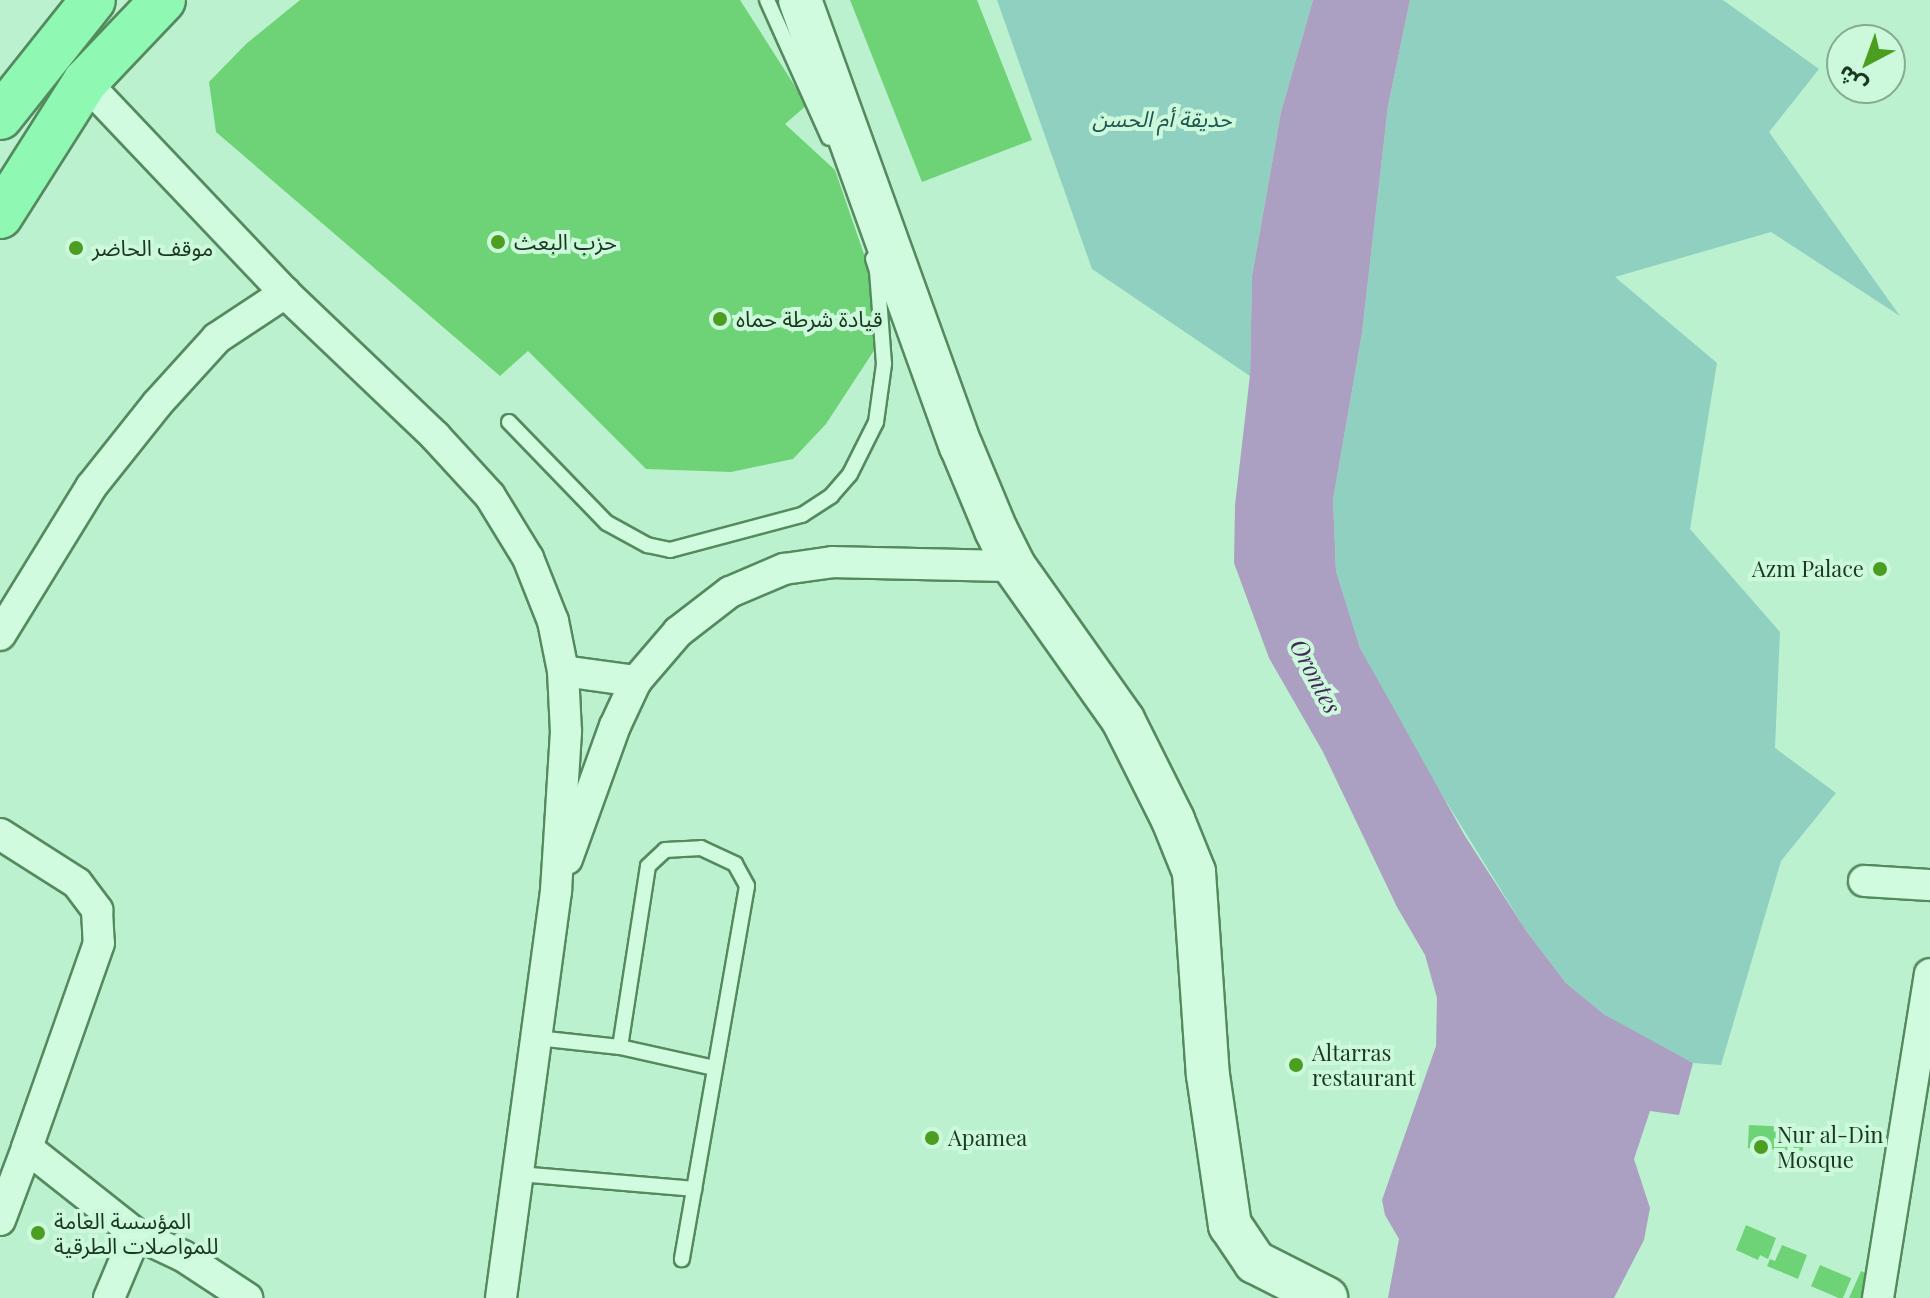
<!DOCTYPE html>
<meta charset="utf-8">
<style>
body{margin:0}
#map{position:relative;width:1930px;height:1298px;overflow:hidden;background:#bcf1cf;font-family:"Playfair Display","Noto Sans Arabic",serif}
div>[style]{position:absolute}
.green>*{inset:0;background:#8fd0c1}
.water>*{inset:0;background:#aca0c2}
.building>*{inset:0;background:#6ed376;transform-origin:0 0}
.roads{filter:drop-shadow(2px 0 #548a5e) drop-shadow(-2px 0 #548a5e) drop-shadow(0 2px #548a5e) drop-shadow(0 -2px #548a5e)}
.lane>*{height:14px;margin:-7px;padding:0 7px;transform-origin:7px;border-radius:7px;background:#d0fbdf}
.street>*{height:30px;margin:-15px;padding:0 15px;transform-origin:15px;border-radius:15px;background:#d0fbdf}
.secondary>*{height:42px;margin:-21px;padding:0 21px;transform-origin:21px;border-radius:21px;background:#d0fbdf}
.primary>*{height:44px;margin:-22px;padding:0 22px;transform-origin:22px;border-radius:22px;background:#8ff9b4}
.dots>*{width:22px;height:22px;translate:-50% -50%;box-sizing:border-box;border:4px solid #ccf8dc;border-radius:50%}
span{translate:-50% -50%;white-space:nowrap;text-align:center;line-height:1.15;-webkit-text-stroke:8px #ccf8dc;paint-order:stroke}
.park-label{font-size:22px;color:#1f5651;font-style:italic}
.poi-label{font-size:22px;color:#1a381f}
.left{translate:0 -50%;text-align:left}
.right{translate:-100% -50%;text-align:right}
.water-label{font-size:24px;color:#452859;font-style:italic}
.north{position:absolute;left:1826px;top:24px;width:80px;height:80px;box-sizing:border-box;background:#ccf8dc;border:2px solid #85ab90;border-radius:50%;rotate:221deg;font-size:22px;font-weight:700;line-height:32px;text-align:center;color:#1a381f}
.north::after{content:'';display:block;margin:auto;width:28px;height:36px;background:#4b9e1f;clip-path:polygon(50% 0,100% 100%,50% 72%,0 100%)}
</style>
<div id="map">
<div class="green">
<div style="clip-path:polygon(997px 0,1313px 0,1281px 112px,1252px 276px,1250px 376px,1092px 269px)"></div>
<div style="clip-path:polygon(1410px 0,1723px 0,1819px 69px,1769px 132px,1900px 316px,1771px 232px,1615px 277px,1717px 363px,1690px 529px,1780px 632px,1775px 748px,1836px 793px,1781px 861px,1721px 1065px,1693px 1063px,1644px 1038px,1605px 1015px,1566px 983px,1527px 932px,1413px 748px,1360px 648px,1336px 571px,1333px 500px,1362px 333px,1388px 106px)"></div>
</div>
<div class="water">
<div style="clip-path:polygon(1313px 0,1410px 0,1388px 106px,1362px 333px,1333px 500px,1336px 571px,1360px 648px,1465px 836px,1527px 932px,1566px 983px,1605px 1015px,1693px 1063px,1679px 1115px,1650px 1111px,1634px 1159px,1650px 1208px,1644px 1240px,1614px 1298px,1388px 1298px,1399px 1239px,1385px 1215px,1382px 1200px,1436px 1046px,1437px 998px,1425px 955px,1397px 907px,1323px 752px,1269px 658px,1234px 563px,1235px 505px,1250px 375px,1252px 276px,1281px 112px)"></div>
</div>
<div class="building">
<div style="clip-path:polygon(300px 0,740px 0,807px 105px,785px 124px,835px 170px,876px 289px,875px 349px,826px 424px,793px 459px,731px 472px,646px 469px,528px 351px,500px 376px,216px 132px,209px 82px,246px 44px)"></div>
<div style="clip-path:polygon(850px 0,977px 0,1032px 140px,922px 182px)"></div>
<div style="left:1749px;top:1125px;width:55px;height:23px;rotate:3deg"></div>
<div style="clip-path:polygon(1746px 1225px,1776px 1238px,1768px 1259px,1760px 1255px,1758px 1260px,1736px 1250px)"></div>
<div style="clip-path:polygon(1782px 1245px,1807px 1255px,1798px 1279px,1767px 1266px,1770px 1259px,1775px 1261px)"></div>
<div style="left:1820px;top:1265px;width:34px;height:23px;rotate:23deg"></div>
<div style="clip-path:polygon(1861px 1271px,1871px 1276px,1873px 1298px,1849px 1298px)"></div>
</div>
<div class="roads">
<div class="lane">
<div style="left:767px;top:0;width:151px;rotate:65.8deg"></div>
<div style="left:509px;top:422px;width:141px;rotate:45.9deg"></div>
<div style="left:607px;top:523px;width:46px;rotate:28.8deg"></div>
<div style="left:647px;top:545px;width:24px;rotate:12deg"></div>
<div style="left:670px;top:550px;width:137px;rotate:-14.9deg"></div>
<div style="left:802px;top:515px;width:35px;rotate:-33deg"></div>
<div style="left:831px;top:496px;width:29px;rotate:-49deg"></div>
<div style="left:850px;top:474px;width:58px;rotate:-63.4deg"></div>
<div style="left:876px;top:422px;width:59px;rotate:-82.1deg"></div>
<div style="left:884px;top:364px;width:93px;rotate:-94.3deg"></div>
<div style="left:877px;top:271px;width:13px;rotate:-108deg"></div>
<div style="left:537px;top:1038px;width:83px;rotate:6.2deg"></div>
<div style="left:620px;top:1047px;width:183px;rotate:-81.2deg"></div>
<div style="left:648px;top:866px;width:23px;rotate:-43deg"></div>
<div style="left:665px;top:850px;width:36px;rotate:-3deg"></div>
<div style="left:701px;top:848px;width:38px;rotate:25deg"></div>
<div style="left:735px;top:864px;width:25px;rotate:61deg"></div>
<div style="left:747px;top:886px;width:379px;rotate:99.9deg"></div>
<div style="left:620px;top:1047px;width:96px;rotate:12.6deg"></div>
<div style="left:520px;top:1174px;width:175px;rotate:4.9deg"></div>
</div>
<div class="street">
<div style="left:85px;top:82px;width:291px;rotate:46.5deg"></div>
<div style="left:285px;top:293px;width:207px;rotate:43.6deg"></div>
<div style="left:435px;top:436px;width:81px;rotate:47.5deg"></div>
<div style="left:490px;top:496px;width:73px;rotate:58.5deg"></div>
<div style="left:528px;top:558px;width:68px;rotate:68.4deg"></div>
<div style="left:553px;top:621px;width:51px;rotate:78.7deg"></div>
<div style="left:563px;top:671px;width:61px;rotate:87.2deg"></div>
<div style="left:566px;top:732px;width:159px;rotate:93.6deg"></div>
<div style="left:556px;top:891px;width:411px;rotate:97.7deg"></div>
<div style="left:0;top:635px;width:174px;rotate:-58.4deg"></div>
<div style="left:91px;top:487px;width:106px;rotate:-51.5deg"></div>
<div style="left:157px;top:404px;width:89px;rotate:-47.7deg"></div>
<div style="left:217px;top:338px;width:82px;rotate:-33.5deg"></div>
<div style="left:563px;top:671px;width:74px;rotate:7.8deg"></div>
<div style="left:0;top:834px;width:91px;rotate:32.5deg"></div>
<div style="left:77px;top:883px;width:34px;rotate:53deg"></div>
<div style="left:97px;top:910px;width:33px;rotate:87deg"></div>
<div style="left:99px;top:943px;width:217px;rotate:109.4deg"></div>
<div style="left:567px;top:859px;width:141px;rotate:-70.2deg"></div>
<div style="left:615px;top:726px;width:50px;rotate:-65deg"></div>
<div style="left:636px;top:681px;width:65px;rotate:-49.4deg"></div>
<div style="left:678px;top:632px;width:66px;rotate:-37.6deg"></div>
<div style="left:730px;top:592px;width:59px;rotate:-23.1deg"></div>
<div style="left:784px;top:569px;width:49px;rotate:-8.1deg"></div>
<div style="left:833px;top:562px;width:181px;rotate:1.3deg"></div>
<div style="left:1864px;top:881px;width:66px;rotate:3.5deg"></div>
<div style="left:0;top:1220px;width:77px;rotate:-69.4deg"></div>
<div style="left:27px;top:1148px;width:139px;rotate:38.3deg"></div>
<div style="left:109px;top:1298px;width:69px;rotate:-67.1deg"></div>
<div style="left:136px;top:1234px;width:52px;rotate:25.1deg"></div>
<div style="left:183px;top:1256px;width:77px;rotate:33.3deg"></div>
<div style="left:1878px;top:1298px;width:328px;rotate:-80.9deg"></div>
</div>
<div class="secondary">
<div style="left:800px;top:0;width:474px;rotate:70.2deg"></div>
<div style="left:961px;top:446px;width:91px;rotate:67.4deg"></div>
<div style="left:996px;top:530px;width:40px;rotate:63.4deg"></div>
<div style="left:1014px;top:566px;width:189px;rotate:54.7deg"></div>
<div style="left:1123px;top:720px;width:112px;rotate:63.4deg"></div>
<div style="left:1173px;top:820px;width:56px;rotate:68deg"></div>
<div style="left:1194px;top:872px;width:203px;rotate:86.1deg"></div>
<div style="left:1208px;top:1075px;width:152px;rotate:81.7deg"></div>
<div style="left:1230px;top:1225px;width:45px;rotate:56deg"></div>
<div style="left:1255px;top:1262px;width:80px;rotate:26.9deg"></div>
</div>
<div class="primary">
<div style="left:0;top:117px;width:149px;rotate:-51.5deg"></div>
<div style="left:0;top:216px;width:159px;rotate:-57.6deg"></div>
<div style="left:85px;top:82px;width:113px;rotate:-46.4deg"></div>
</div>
</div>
<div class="dots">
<div style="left:498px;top:242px;background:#4b9e1f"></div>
<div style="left:76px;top:248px;background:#4b9e1f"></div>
<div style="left:720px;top:319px;background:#4b9e1f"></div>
<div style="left:1880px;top:569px;background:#4b9e1f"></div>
<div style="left:1296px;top:1065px;background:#4b9e1f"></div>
<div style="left:932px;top:1138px;background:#4b9e1f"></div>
<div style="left:1761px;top:1147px;background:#4b9e1f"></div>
<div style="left:38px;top:1233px;background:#4b9e1f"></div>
</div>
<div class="park-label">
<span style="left:1162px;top:119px">حديقة أم الحسن</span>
</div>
<div class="poi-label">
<span class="left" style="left:514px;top:242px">حزب البعث</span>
<span class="left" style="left:92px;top:248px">موقف الحاضر</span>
<span class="left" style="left:736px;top:319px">قيادة شرطة حماه</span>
<span class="right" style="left:1864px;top:569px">Azm Palace</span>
<span class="left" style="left:1312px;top:1065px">Altarras<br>restaurant</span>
<span class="left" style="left:1777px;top:1147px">Nur al-Din<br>Mosque</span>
<span class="left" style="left:948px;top:1138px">Apamea</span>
<span class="left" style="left:54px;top:1233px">المؤسسة العامة<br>للمواصلات الطرقية</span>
</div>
<div class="water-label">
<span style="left:1316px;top:676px;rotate:62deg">Orontes</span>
</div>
<div class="north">ش</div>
</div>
